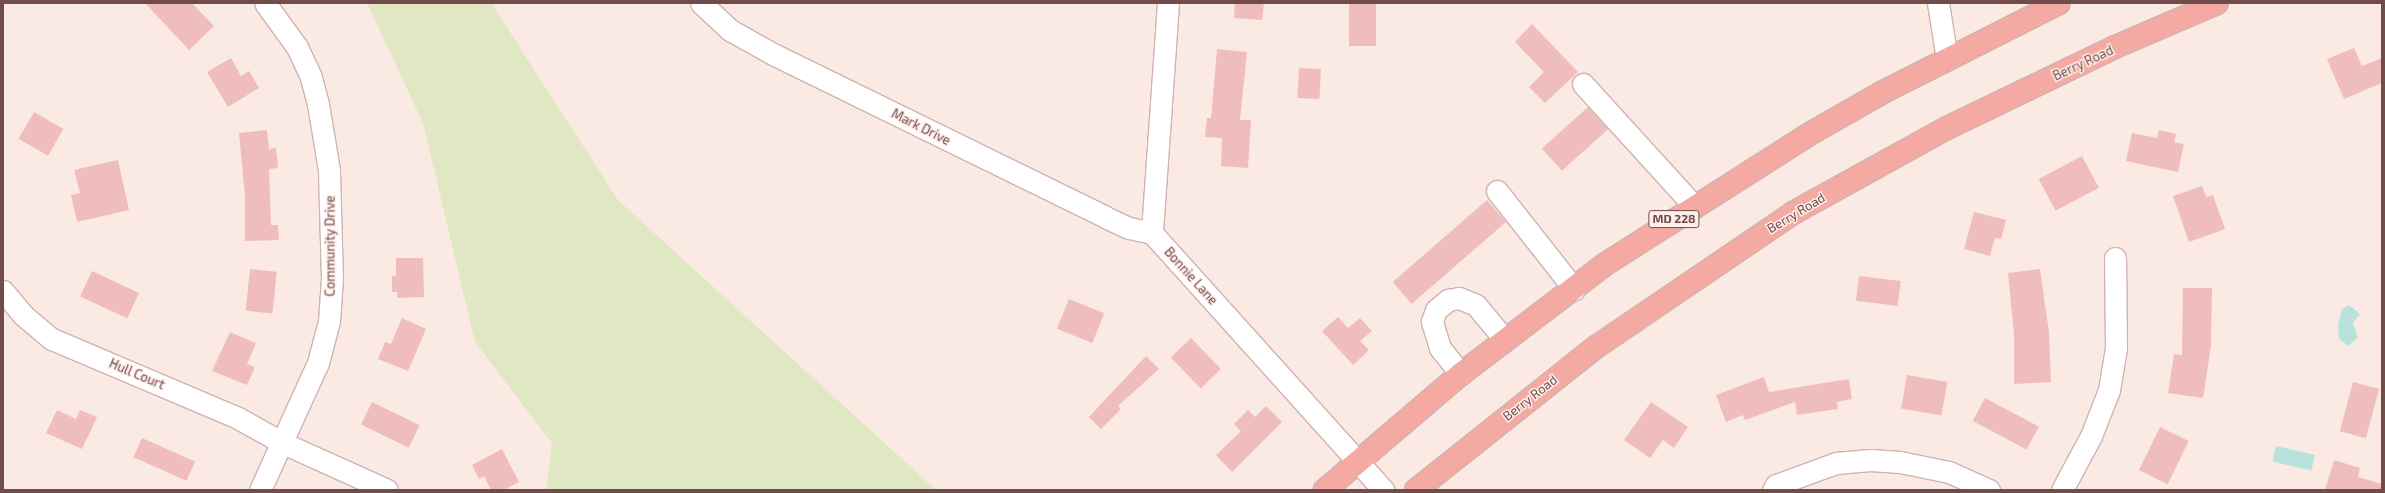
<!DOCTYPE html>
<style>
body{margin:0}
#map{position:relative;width:2385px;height:493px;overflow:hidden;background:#fbe9e4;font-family:"Exo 2",sans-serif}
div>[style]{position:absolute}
.green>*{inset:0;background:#dfe8c3}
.water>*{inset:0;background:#b9e3da;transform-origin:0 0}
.building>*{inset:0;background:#efbebc;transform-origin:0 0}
.roads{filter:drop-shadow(1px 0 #d0b3b0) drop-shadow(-1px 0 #d0b3b0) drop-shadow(0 1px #d0b3b0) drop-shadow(0 -1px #d0b3b0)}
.minor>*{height:21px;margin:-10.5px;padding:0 10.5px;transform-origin:10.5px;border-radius:10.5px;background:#fff}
.trunk>*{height:22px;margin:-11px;padding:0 11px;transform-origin:11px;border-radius:11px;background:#f4aaa2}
span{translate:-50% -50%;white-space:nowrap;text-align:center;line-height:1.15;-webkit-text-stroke:3px #feeee9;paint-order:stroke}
.shield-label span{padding:1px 3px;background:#feeee9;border:1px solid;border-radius:3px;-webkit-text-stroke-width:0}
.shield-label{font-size:12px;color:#724b4b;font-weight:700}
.street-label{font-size:13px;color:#724b4b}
.frame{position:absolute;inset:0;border:4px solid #724b4b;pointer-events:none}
</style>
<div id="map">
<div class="green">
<div style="clip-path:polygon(367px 3px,491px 3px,618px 200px,936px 490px,546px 490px,552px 443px,475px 342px,423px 123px)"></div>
</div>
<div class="water">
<div style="clip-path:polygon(2349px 305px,2360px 314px,2353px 323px,2358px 338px,2348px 346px,2339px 339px,2338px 325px,2342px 309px)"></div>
<div style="left:2276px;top:446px;width:40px;height:16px;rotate:13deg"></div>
</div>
<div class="building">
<div style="clip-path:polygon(145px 3px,192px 3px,214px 26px,189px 50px)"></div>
<div style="clip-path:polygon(1235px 3px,1264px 3px,1262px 20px,1234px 18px)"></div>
<div style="left:1349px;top:3px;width:27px;height:43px"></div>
<div style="clip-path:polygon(1532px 24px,1578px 72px,1545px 103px,1529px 87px,1544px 72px,1515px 42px)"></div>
<div style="clip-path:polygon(2354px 48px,2362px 66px,2382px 58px,2382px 83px,2344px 99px,2327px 59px)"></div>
<div style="clip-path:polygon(1217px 49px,1247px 52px,1240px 120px,1251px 120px,1248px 168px,1221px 166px,1222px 138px,1205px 137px,1207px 118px,1211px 118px)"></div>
<div style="clip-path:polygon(231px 58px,241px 76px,249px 71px,259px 88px,228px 107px,207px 72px)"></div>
<div style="left:1299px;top:68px;width:22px;height:30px;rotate:3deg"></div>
<div style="left:1588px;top:107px;width:30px;height:62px;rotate:48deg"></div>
<div style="left:34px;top:112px;width:34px;height:31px;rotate:30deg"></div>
<div style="clip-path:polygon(267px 130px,269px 149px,276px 148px,278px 168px,269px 169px,271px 225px,278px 225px,279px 240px,245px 241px,245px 196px,239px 133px)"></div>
<div style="clip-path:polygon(2159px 130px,2176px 134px,2174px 142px,2184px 144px,2178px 172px,2126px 161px,2132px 133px,2157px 138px)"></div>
<div style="left:2082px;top:156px;width:36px;height:49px;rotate:62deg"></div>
<div style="clip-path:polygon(118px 160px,129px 210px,77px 222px,71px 195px,80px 193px,74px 170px)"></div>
<div style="clip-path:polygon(2202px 186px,2206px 197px,2213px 195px,2225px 229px,2189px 242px,2173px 196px)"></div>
<div style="left:1487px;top:200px;width:29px;height:125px;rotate:49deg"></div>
<div style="clip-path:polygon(1974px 212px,2006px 220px,2001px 239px,1995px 238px,1990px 256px,1964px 249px)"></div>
<div style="clip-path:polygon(396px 258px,423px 258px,424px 297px,397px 298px,397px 292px,392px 292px,392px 276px,396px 276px)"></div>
<div style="left:250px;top:269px;width:27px;height:42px;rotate:6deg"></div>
<div style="clip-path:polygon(2040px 269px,2049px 332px,2051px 382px,2014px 384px,2014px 334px,2008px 273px)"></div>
<div style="left:92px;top:271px;width:52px;height:28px;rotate:25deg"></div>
<div style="left:1859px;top:276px;width:42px;height:25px;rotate:7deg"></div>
<div style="clip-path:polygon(2183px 288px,2212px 288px,2211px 346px,2203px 398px,2168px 393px,2174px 354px,2182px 355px)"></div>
<div style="left:1069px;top:299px;width:38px;height:32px;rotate:22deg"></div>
<div style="clip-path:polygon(1338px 317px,1348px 328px,1360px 318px,1372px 331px,1360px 341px,1369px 350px,1353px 365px,1322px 331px)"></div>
<div style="clip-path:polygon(402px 318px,426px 329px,408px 371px,378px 359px,385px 342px,391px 344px)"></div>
<div style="clip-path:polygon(230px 332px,256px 343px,247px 364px,255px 367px,247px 385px,212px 371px)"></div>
<div style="left:1191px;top:338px;width:43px;height:28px;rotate:46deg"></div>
<div style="clip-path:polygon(1146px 356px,1159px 369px,1118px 406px,1121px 409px,1101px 429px,1089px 417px)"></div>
<div style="left:1907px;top:375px;width:41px;height:34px;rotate:10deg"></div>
<div style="clip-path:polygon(1764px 377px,1769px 392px,1849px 379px,1852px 399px,1837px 402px,1838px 409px,1797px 415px,1795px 402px,1745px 420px,1743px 415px,1726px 422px,1716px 395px)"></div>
<div style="left:2353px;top:382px;width:27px;height:51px;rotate:15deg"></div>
<div style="left:1985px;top:398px;width:61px;height:26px;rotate:28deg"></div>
<div style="left:372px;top:402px;width:53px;height:25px;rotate:26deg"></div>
<div style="clip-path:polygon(1651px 402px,1688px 427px,1674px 448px,1663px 440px,1650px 458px,1624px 440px)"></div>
<div style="clip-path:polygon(1266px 406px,1282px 422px,1232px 472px,1216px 455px,1241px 431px,1234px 424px,1248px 410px,1255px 417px)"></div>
<div style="clip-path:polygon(57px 410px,76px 419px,80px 410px,97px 417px,82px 449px,46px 433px)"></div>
<div style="left:2160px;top:427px;width:32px;height:48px;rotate:26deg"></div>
<div style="left:142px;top:438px;width:58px;height:21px;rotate:24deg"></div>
<div style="clip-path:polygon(502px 449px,519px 482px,504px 490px,491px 490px,484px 476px,479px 479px,472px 465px)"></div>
<div style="clip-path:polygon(2334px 460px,2360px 468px,2358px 477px,2382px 484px,2382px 490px,2325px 490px)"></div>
</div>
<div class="roads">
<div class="minor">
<div style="left:701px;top:3px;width:40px;rotate:43deg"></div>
<div style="left:730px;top:30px;width:49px;rotate:29.2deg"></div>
<div style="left:773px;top:54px;width:370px;rotate:26.1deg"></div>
<div style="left:1105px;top:217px;width:26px;rotate:25deg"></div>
<div style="left:1129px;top:228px;width:24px;rotate:12deg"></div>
<div style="left:1168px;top:3px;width:231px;rotate:94deg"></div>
<div style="left:1152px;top:233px;width:346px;rotate:48deg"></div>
<div style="left:1938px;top:3px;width:57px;rotate:80.9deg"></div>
<div style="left:1583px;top:84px;width:165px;rotate:47.7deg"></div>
<div style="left:1497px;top:191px;width:125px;rotate:51.8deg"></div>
<div style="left:3px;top:291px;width:31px;rotate:50deg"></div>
<div style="left:23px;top:315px;width:38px;rotate:40deg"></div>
<div style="left:52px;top:339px;width:202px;rotate:23deg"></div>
<div style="left:238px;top:418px;width:51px;rotate:29.1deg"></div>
<div style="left:283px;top:443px;width:114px;rotate:24.3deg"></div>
<div style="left:1461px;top:374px;width:33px;rotate:-129deg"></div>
<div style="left:1440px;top:348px;width:28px;rotate:-107deg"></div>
<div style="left:1432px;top:321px;width:12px;rotate:-70deg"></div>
<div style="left:1436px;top:310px;width:16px;rotate:-40deg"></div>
<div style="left:1448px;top:300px;width:11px;rotate:-10deg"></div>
<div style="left:1459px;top:298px;width:18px;rotate:22deg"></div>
<div style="left:1476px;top:305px;width:45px;rotate:50.4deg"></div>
<div style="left:260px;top:490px;width:140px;rotate:-65.5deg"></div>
<div style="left:318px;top:363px;width:43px;rotate:-75.3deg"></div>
<div style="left:329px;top:321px;width:42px;rotate:-85.9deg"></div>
<div style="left:332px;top:279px;width:109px;rotate:-91.6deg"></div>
<div style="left:329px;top:170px;width:67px;rotate:-99.5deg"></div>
<div style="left:318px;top:104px;width:28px;rotate:-105deg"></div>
<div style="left:311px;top:77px;width:33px;rotate:-115deg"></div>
<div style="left:297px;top:47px;width:54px;rotate:-126deg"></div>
<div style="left:1773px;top:490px;width:6px;rotate:-59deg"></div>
<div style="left:1776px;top:485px;width:64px;rotate:-20.1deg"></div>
<div style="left:1836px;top:463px;width:34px;rotate:-5deg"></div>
<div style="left:1870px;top:460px;width:30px;rotate:4deg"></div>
<div style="left:1900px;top:462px;width:50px;rotate:11.5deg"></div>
<div style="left:1949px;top:472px;width:44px;rotate:24.2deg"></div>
<div style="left:2062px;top:490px;width:61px;rotate:-61.8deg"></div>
<div style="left:2091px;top:436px;width:49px;rotate:-68.6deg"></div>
<div style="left:2109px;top:390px;width:43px;rotate:-80.5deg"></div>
<div style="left:2116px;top:348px;width:90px;rotate:-90.6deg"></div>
</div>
<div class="trunk">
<div style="left:1325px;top:490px;width:179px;rotate:-40.5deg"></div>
<div style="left:1461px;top:374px;width:180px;rotate:-37.3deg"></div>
<div style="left:1604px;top:265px;width:248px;rotate:-32.5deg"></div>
<div style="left:1813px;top:132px;width:81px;rotate:-29.7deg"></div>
<div style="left:1883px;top:92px;width:197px;rotate:-26.8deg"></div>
<div style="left:1416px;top:490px;width:230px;rotate:-38.5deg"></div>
<div style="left:1596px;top:347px;width:238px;rotate:-34.2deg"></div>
<div style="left:1793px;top:213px;width:178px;rotate:-28.9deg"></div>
<div style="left:1949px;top:127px;width:184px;rotate:-25.7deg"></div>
<div style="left:2115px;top:47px;width:111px;rotate:-23.3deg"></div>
</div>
</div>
<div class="shield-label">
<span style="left:1674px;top:219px">MD 228</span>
</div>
<div class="street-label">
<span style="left:2083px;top:63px;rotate:-25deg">Berry Road</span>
<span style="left:921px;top:127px;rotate:27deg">Mark Drive</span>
<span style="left:1796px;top:213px;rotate:-31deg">Berry Road</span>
<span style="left:330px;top:246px;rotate:-90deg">Community Drive</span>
<span style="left:1191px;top:276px;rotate:48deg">Bonnie Lane</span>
<span style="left:137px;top:374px;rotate:23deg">Hull Court</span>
<span style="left:1530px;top:398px;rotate:-38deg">Berry Road</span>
</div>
<div class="frame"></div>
</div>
